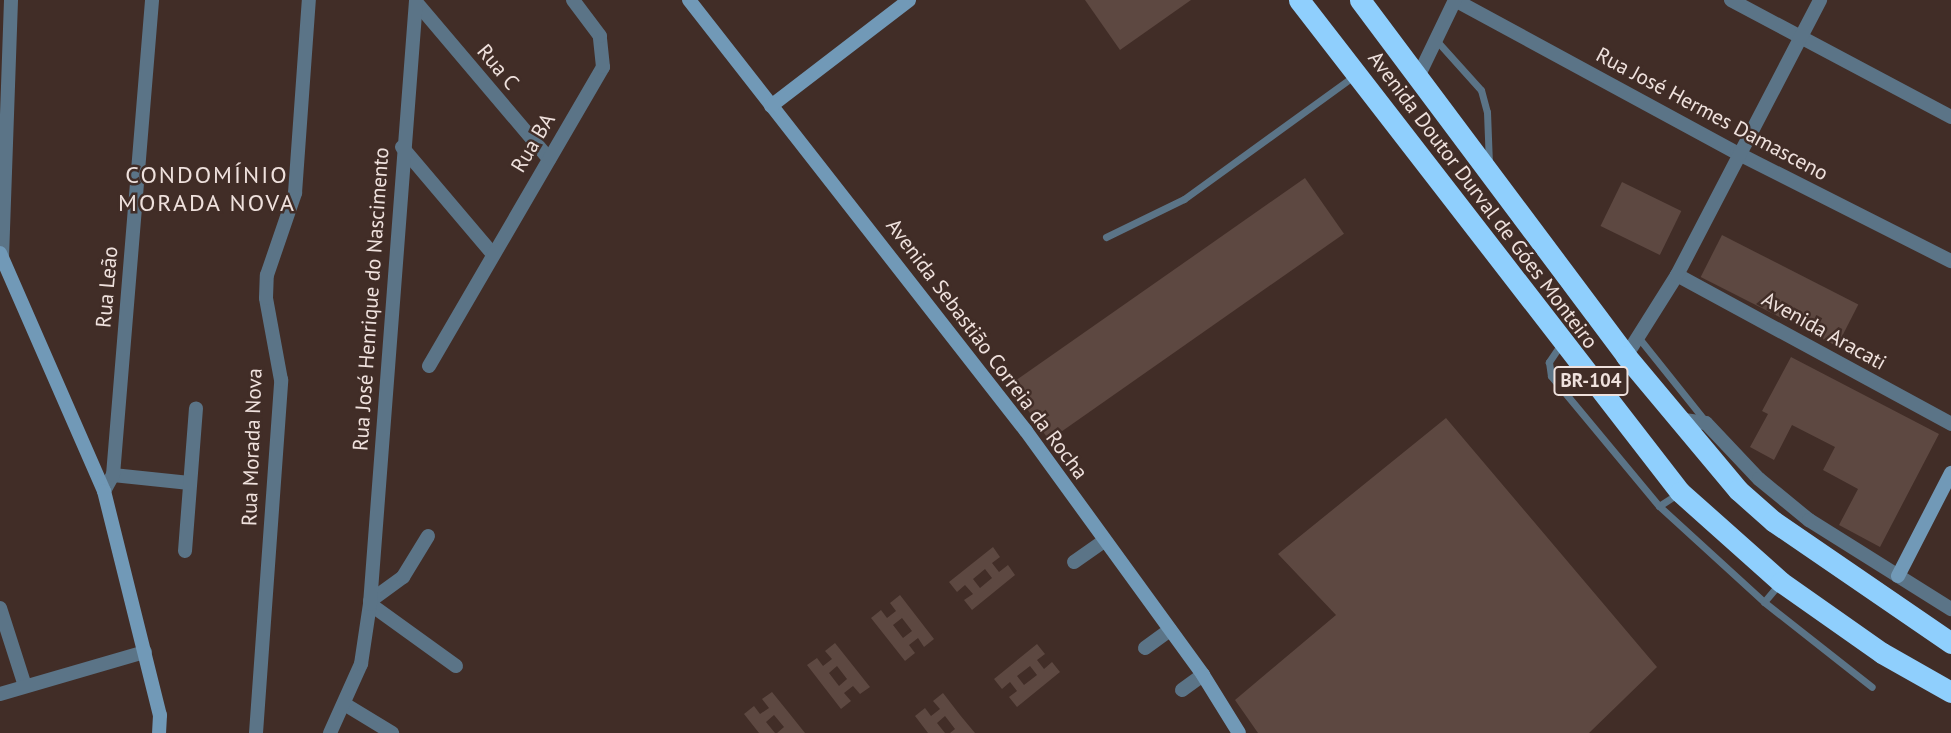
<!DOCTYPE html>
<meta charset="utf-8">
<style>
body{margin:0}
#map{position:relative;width:1951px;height:733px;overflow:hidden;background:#412d27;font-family:"PT Sans",sans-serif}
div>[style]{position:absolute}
.building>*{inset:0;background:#5d4841;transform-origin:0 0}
.lane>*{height:7px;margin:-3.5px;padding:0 3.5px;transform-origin:3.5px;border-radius:3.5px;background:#5b7487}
.street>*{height:14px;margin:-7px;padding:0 7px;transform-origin:7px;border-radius:7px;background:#5b7487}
.secondary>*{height:14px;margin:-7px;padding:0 7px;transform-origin:7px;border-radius:7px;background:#7199b7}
.highway>*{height:21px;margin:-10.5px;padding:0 10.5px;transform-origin:10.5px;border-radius:10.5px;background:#8fcffd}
span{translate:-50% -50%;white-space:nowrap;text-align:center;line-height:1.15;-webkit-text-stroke:5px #412d27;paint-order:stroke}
.shield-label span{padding:2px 5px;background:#412d27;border:2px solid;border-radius:5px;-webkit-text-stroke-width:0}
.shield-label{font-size:19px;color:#efe1dd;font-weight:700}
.street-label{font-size:21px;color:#efe1dd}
.quarter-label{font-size:24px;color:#efe1dd;letter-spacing:2px}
</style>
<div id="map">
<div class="building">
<div style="clip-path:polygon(1085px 0,1191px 0,1120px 50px)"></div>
<div style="left:1305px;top:178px;width:68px;height:360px;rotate:55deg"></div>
<div style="left:1622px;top:182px;width:66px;height:49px;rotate:26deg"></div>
<div style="left:1722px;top:235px;width:153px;height:47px;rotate:27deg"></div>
<div style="clip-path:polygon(1791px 357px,1939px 434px,1880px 547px,1839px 525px,1858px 489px,1823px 470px,1835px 447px,1792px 425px,1774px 460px,1750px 447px,1768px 414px,1762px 411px)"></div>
<div style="clip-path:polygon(1446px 418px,1657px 667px,1589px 733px,1258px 733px,1235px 700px,1336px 615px,1278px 554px)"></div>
<div style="clip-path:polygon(evenodd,993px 547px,1000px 557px,992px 563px,999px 572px,1008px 565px,1015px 575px,972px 610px,964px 600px,973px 594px,965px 585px,957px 592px,949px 582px,993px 547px,985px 569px,992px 578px,980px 588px,973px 579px,985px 569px)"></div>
<div style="clip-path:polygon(evenodd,900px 595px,934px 639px,924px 647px,918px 638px,909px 645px,915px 653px,905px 661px,871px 618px,881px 610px,887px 618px,896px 611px,890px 603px,900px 595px,902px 618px,912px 631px,903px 638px,893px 625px,902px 618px)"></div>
<div style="clip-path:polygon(evenodd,835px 643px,870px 687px,860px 694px,853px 686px,844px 693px,851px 701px,841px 709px,807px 665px,817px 658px,823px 666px,832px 659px,825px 651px,835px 643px,837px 666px,847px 679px,839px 686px,829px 673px,837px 666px)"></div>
<div style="clip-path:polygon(evenodd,1037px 644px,1045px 654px,1037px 660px,1044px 669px,1052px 662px,1060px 672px,1017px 707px,1009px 697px,1017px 691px,1010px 682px,1002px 689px,994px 679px,1037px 644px,1030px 666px,1037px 675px,1024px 685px,1017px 676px,1030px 666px)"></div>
<div style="clip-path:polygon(772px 692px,789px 713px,805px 733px,777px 733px,784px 727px,774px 715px,766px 722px,775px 733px,759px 733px,744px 714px,754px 706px,760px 714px,769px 708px,762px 699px)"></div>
<div style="clip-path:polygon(943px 693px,960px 715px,975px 733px,950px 733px,955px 729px,945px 716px,937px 723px,945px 733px,928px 733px,915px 716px,925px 708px,931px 716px,940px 709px,933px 701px)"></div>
</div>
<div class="lane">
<div style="left:1436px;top:40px;width:67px;rotate:48deg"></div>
<div style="left:1481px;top:90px;width:23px;rotate:75deg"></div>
<div style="left:1487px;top:112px;width:52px;rotate:87.8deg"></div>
<div style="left:1106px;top:237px;width:87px;rotate:-26deg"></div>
<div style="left:1184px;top:199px;width:211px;rotate:-35.9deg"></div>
<div style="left:1638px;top:337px;width:109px;rotate:51.3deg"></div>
<div style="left:1561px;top:344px;width:22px;rotate:124deg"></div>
<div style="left:1549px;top:362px;width:14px;rotate:82deg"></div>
<div style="left:1551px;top:376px;width:169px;rotate:50.3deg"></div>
<div style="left:1659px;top:506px;width:24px;rotate:-33deg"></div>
<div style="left:1659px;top:506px;width:142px;rotate:42.4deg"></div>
<div style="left:1764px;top:602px;width:25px;rotate:-50deg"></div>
<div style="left:1764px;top:602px;width:137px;rotate:38.2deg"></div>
</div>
<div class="street">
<div style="left:1455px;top:0;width:321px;rotate:28.5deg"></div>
<div style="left:1737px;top:153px;width:240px;rotate:26.8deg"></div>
<div style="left:1731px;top:0;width:249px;rotate:28deg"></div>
<div style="left:416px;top:2px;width:206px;rotate:49.7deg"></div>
<div style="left:1417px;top:79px;width:88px;rotate:-64.3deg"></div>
<div style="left:402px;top:147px;width:138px;rotate:49.7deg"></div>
<div style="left:2px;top:258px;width:258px;rotate:-88deg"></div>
<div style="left:1677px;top:275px;width:312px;rotate:28.5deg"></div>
<div style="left:1626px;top:356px;width:96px;rotate:-57.8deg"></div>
<div style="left:1677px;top:275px;width:310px;rotate:-62.5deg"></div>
<div style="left:429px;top:366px;width:346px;rotate:-59.8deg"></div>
<div style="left:603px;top:67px;width:31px;rotate:-96deg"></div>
<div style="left:600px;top:36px;width:45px;rotate:-126.9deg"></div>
<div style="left:1677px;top:419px;width:29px;rotate:8deg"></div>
<div style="left:1706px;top:423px;width:77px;rotate:46.6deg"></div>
<div style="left:1759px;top:479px;width:65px;rotate:39.4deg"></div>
<div style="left:1809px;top:520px;width:168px;rotate:32.1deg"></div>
<div style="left:113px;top:475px;width:77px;rotate:5.9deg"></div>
<div style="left:104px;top:491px;width:18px;rotate:-61deg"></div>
<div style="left:113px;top:475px;width:477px;rotate:-85.3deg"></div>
<div style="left:185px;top:551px;width:143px;rotate:-85.6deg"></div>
<div style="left:1074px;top:562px;width:37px;rotate:-35deg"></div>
<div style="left:370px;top:601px;width:41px;rotate:-36deg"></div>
<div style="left:403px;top:577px;width:48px;rotate:-58.6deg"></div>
<div style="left:370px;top:604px;width:106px;rotate:35.8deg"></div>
<div style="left:0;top:608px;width:82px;rotate:72.2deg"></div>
<div style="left:1145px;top:648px;width:31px;rotate:-36deg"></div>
<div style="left:1182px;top:690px;width:26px;rotate:-36deg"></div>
<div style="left:0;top:694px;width:151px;rotate:-16.2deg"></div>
<div style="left:346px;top:705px;width:54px;rotate:31.3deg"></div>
<div style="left:256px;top:733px;width:354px;rotate:-85.9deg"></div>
<div style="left:281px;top:380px;width:83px;rotate:-100.4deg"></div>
<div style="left:266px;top:298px;width:23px;rotate:-88deg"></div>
<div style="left:267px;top:275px;width:87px;rotate:-71.1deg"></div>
<div style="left:295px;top:193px;width:194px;rotate:-85.9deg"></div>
<div style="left:330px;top:733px;width:76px;rotate:-65.8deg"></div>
<div style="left:361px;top:664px;width:61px;rotate:-81.5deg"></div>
<div style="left:370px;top:604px;width:606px;rotate:-85.64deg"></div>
</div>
<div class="secondary">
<div style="left:689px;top:0;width:547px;rotate:51.98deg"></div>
<div style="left:1026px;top:431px;width:301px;rotate:54deg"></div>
<div style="left:1203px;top:675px;width:68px;rotate:58.2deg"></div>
<div style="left:771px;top:106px;width:174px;rotate:-37.5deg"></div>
<div style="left:0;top:253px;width:260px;rotate:66.4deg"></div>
<div style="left:104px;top:491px;width:231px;rotate:76deg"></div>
<div style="left:160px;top:715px;width:18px;rotate:93deg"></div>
<div style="left:1898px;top:576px;width:116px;rotate:-62.8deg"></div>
</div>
<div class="highway">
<div style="left:1299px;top:0;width:622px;rotate:52.25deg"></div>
<div style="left:1680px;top:492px;width:135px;rotate:41.7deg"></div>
<div style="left:1781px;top:582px;width:123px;rotate:35.1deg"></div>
<div style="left:1882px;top:653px;width:79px;rotate:29.5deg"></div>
<div style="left:1360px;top:0;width:444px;rotate:53.2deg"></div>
<div style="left:1626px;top:356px;width:175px;rotate:50.1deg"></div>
<div style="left:1738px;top:490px;width:47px;rotate:41.5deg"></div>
<div style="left:1773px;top:521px;width:216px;rotate:34.4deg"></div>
</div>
<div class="shield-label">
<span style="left:1591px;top:381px">BR-104</span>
</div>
<div class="street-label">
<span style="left:498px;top:67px;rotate:50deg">Rua C</span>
<span style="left:1712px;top:114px;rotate:28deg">Rua José Hermes Damasceno</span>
<span style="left:533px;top:143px;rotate:-59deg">Rua BA</span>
<span style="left:1483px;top:200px;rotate:53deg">Avenida Doutor Durval de Góes Monteiro</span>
<span style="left:107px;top:287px;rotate:-85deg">Rua Leão</span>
<span style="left:371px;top:299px;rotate:-86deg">Rua José Henrique do Nascimento</span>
<span style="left:1824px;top:331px;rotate:29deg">Avenida Aracati</span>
<span style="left:987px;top:349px;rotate:53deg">Avenida Sebastião Correia da Rocha</span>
<span style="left:252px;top:447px;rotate:-88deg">Rua Morada Nova</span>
</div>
<div class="quarter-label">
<span style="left:207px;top:189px">CONDOMÍNIO<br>MORADA NOVA</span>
</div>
</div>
